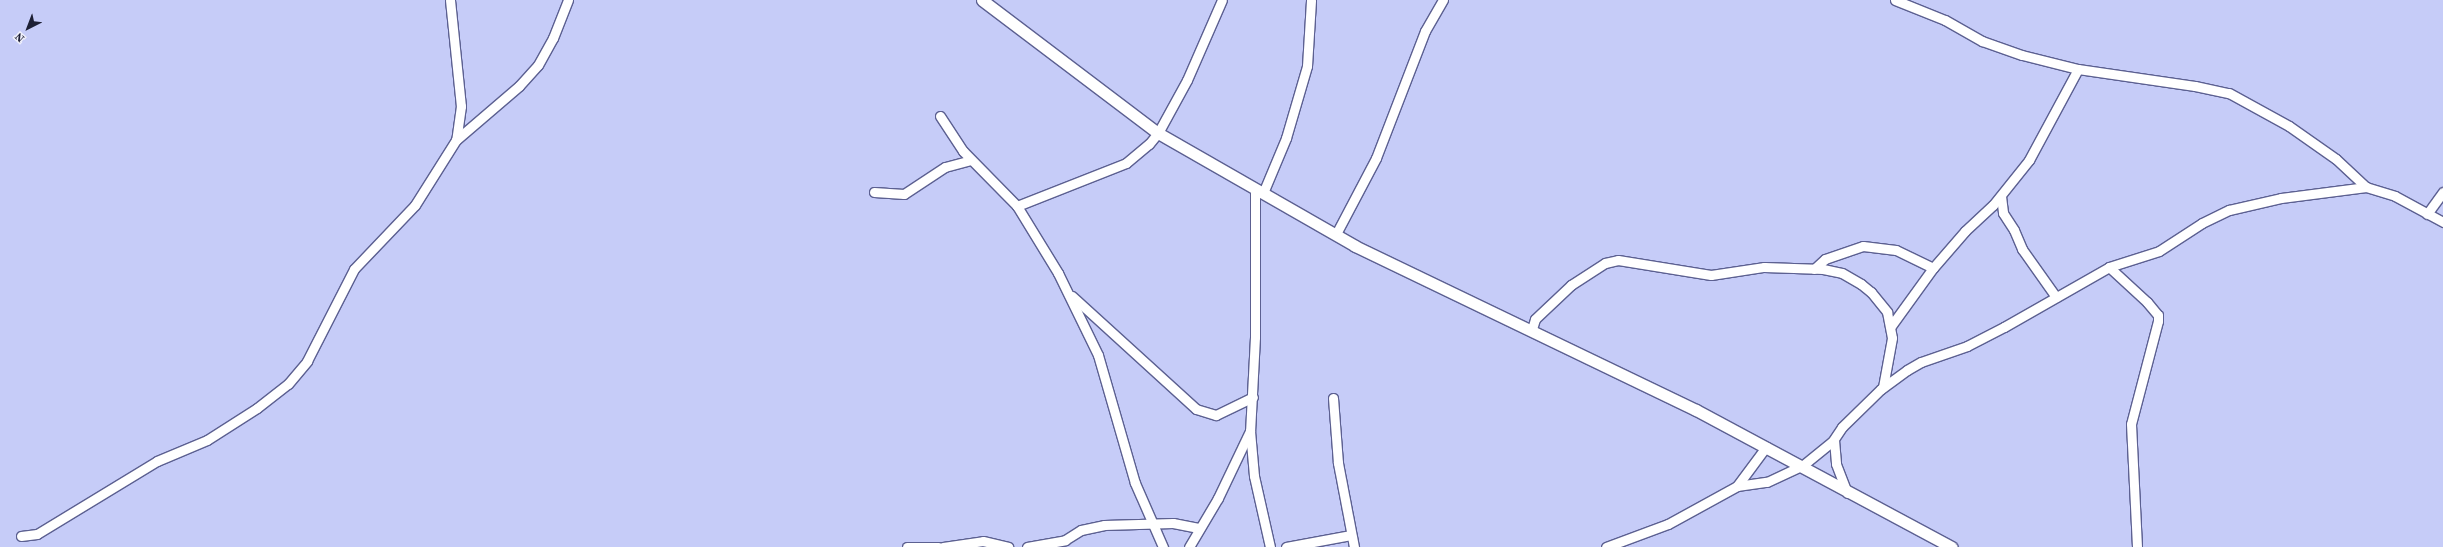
<!DOCTYPE html>
<style>
body{margin:0}
#map{position:relative;width:2443px;height:547px;overflow:hidden;background:#c6ccf8;font-family:"Source Serif 4",serif}
div>[style]{position:absolute}
.roads{filter:drop-shadow(1px 0 #5c6091) drop-shadow(-1px 0 #5c6091) drop-shadow(0 1px #5c6091) drop-shadow(0 -1px #5c6091)}
.minor>*{height:9px;margin:-4.5px;padding:0 4.5px;transform-origin:4.5px;border-radius:4.5px;background:#fff}
.tertiary>*{height:11px;margin:-5.5px;padding:0 5.5px;transform-origin:5.5px;border-radius:5.5px;background:#fff}
span{translate:-50% -50%;white-space:nowrap;text-align:center;line-height:1.15;-webkit-text-stroke:3px #eeeffb;paint-order:stroke}
.north{position:absolute;left:8px;top:8px;width:40px;height:40px;-webkit-text-stroke:3px #eeeffb;paint-order:stroke;rotate:222deg;font-size:11px;font-weight:700;line-height:16px;text-align:center;color:#1d1f34}
.north::after{content:'';display:block;margin:auto;width:14px;height:18px;background:#1d1f34;clip-path:polygon(50% 0,100% 100%,50% 72%,0 100%)}
</style>
<div id="map">
<div class="roads">
<div class="minor">
<div style="left:450px;top:0;width:107px;rotate:84.1deg"></div>
<div style="left:461px;top:106px;width:34px;rotate:98deg"></div>
<div style="left:1895px;top:0;width:54px;rotate:21.8deg"></div>
<div style="left:1945px;top:20px;width:43px;rotate:29.6deg"></div>
<div style="left:1982px;top:41px;width:42px;rotate:19.3deg"></div>
<div style="left:2022px;top:55px;width:58px;rotate:14deg"></div>
<div style="left:2078px;top:69px;width:118px;rotate:8.3deg"></div>
<div style="left:2195px;top:86px;width:35px;rotate:12deg"></div>
<div style="left:2229px;top:93px;width:68px;rotate:28.8deg"></div>
<div style="left:2289px;top:126px;width:57px;rotate:35.1deg"></div>
<div style="left:2336px;top:159px;width:41px;rotate:43deg"></div>
<div style="left:940px;top:116px;width:42px;rotate:56.7deg"></div>
<div style="left:963px;top:151px;width:77px;rotate:45.5deg"></div>
<div style="left:1017px;top:206px;width:79px;rotate:58.5deg"></div>
<div style="left:1058px;top:273px;width:91px;rotate:64deg"></div>
<div style="left:1098px;top:355px;width:133px;rotate:73.9deg"></div>
<div style="left:1135px;top:483px;width:70px;rotate:66.4deg"></div>
<div style="left:1255px;top:189px;width:148px;rotate:90deg"></div>
<div style="left:1255px;top:337px;width:94px;rotate:93deg"></div>
<div style="left:1250px;top:431px;width:45px;rotate:84.9deg"></div>
<div style="left:1254px;top:476px;width:73px;rotate:77.3deg"></div>
<div style="left:874px;top:192px;width:30px;rotate:4deg"></div>
<div style="left:904px;top:194px;width:49px;rotate:-33.4deg"></div>
<div style="left:945px;top:167px;width:27px;rotate:-15deg"></div>
<div style="left:1263px;top:193px;width:60px;rotate:-67.3deg"></div>
<div style="left:1286px;top:138px;width:75px;rotate:-73.7deg"></div>
<div style="left:1307px;top:66px;width:66px;rotate:-86.5deg"></div>
<div style="left:2001px;top:196px;width:17px;rotate:83deg"></div>
<div style="left:2003px;top:213px;width:20px;rotate:57deg"></div>
<div style="left:2014px;top:230px;width:21px;rotate:67deg"></div>
<div style="left:2022px;top:249px;width:59px;rotate:54.7deg"></div>
<div style="left:1017px;top:206px;width:117px;rotate:-21.5deg"></div>
<div style="left:1126px;top:163px;width:30px;rotate:-40deg"></div>
<div style="left:1149px;top:144px;width:14px;rotate:-51deg"></div>
<div style="left:1158px;top:133px;width:60px;rotate:-61.3deg"></div>
<div style="left:1187px;top:80px;width:87px;rotate:-66.4deg"></div>
<div style="left:2427px;top:214px;width:27px;rotate:-54deg"></div>
<div style="left:1336px;top:234px;width:86px;rotate:-62.2deg"></div>
<div style="left:1376px;top:158px;width:136px;rotate:-68.9deg"></div>
<div style="left:1425px;top:31px;width:36px;rotate:-60deg"></div>
<div style="left:2109px;top:267px;width:52px;rotate:42.6deg"></div>
<div style="left:2147px;top:302px;width:17px;rotate:50deg"></div>
<div style="left:2158px;top:315px;width:6px;rotate:90deg"></div>
<div style="left:2158px;top:321px;width:106px;rotate:104.7deg"></div>
<div style="left:2131px;top:424px;width:123px;rotate:87.2deg"></div>
<div style="left:1814px;top:269px;width:15px;rotate:-42deg"></div>
<div style="left:1825px;top:259px;width:40px;rotate:-18.9deg"></div>
<div style="left:1863px;top:246px;width:33px;rotate:7deg"></div>
<div style="left:1896px;top:250px;width:41px;rotate:25.9deg"></div>
<div style="left:1072px;top:296px;width:168px;rotate:42.3deg"></div>
<div style="left:1196px;top:409px;width:21px;rotate:17deg"></div>
<div style="left:1216px;top:415px;width:41px;rotate:-25.9deg"></div>
<div style="left:1891px;top:326px;width:72px;rotate:-54.1deg"></div>
<div style="left:1933px;top:268px;width:49px;rotate:-49.1deg"></div>
<div style="left:1965px;top:231px;width:38px;rotate:-43deg"></div>
<div style="left:1993px;top:205px;width:58px;rotate:-51.3deg"></div>
<div style="left:2029px;top:160px;width:103px;rotate:-61.7deg"></div>
<div style="left:1532px;top:329px;width:10px;rotate:-73deg"></div>
<div style="left:1535px;top:319px;width:50px;rotate:-43.4deg"></div>
<div style="left:1571px;top:285px;width:40px;rotate:-32.9deg"></div>
<div style="left:1605px;top:263px;width:13px;rotate:-13deg"></div>
<div style="left:1618px;top:260px;width:94px;rotate:9.2deg"></div>
<div style="left:1711px;top:275px;width:54px;rotate:-8.6deg"></div>
<div style="left:1764px;top:267px;width:59px;rotate:1.9deg"></div>
<div style="left:1823px;top:269px;width:19px;rotate:12deg"></div>
<div style="left:1842px;top:273px;width:22px;rotate:30deg"></div>
<div style="left:1861px;top:284px;width:13px;rotate:39deg"></div>
<div style="left:1871px;top:292px;width:26px;rotate:51deg"></div>
<div style="left:1887px;top:312px;width:26px;rotate:79deg"></div>
<div style="left:1892px;top:338px;width:50px;rotate:100.4deg"></div>
<div style="left:1333px;top:398px;width:65px;rotate:85.6deg"></div>
<div style="left:1338px;top:463px;width:86px;rotate:79.2deg"></div>
<div style="left:1834px;top:440px;width:24px;rotate:85deg"></div>
<div style="left:1836px;top:464px;width:31px;rotate:69deg"></div>
<div style="left:1737px;top:486px;width:30px;rotate:-8deg"></div>
<div style="left:1767px;top:482px;width:38px;rotate:-25deg"></div>
<div style="left:1802px;top:466px;width:38px;rotate:-39deg"></div>
<div style="left:1832px;top:442px;width:18px;rotate:-56deg"></div>
<div style="left:1842px;top:427px;width:54px;rotate:-44.3deg"></div>
<div style="left:1881px;top:389px;width:32px;rotate:-36deg"></div>
<div style="left:1907px;top:370px;width:16px;rotate:-30deg"></div>
<div style="left:1921px;top:362px;width:49px;rotate:-19.2deg"></div>
<div style="left:1967px;top:346px;width:42px;rotate:-27.2deg"></div>
<div style="left:2004px;top:327px;width:121px;rotate:-29.7deg"></div>
<div style="left:2109px;top:267px;width:52px;rotate:-17.7deg"></div>
<div style="left:2159px;top:251px;width:51px;rotate:-33.1deg"></div>
<div style="left:2202px;top:223px;width:30px;rotate:-26deg"></div>
<div style="left:2229px;top:210px;width:53px;rotate:-13deg"></div>
<div style="left:2281px;top:198px;width:86px;rotate:-7.4deg"></div>
<div style="left:2366px;top:187px;width:30px;rotate:17deg"></div>
<div style="left:2395px;top:196px;width:55px;rotate:28.4deg"></div>
<div style="left:21px;top:536px;width:16px;rotate:-7deg"></div>
<div style="left:37px;top:534px;width:140px;rotate:-31.3deg"></div>
<div style="left:157px;top:461px;width:54px;rotate:-22.8deg"></div>
<div style="left:207px;top:440px;width:59px;rotate:-32.6deg"></div>
<div style="left:257px;top:408px;width:39px;rotate:-38deg"></div>
<div style="left:288px;top:384px;width:30px;rotate:-50deg"></div>
<div style="left:307px;top:361px;width:103px;rotate:-62.9deg"></div>
<div style="left:354px;top:269px;width:88px;rotate:-46.4deg"></div>
<div style="left:415px;top:205px;width:77px;rotate:-57.8deg"></div>
<div style="left:456px;top:140px;width:83px;rotate:-40.6deg"></div>
<div style="left:519px;top:86px;width:28px;rotate:-48deg"></div>
<div style="left:538px;top:65px;width:31px;rotate:-61deg"></div>
<div style="left:553px;top:38px;width:41px;rotate:-68.5deg"></div>
<div style="left:907px;top:547px;width:31px"></div>
<div style="left:943px;top:547px;width:40px;rotate:-8.5deg"></div>
<div style="left:983px;top:541px;width:26px;rotate:13deg"></div>
<div style="left:1027px;top:547px;width:39px;rotate:-10deg"></div>
<div style="left:1065px;top:540px;width:19px;rotate:-32deg"></div>
<div style="left:1081px;top:530px;width:24px;rotate:-12deg"></div>
<div style="left:1104px;top:525px;width:69px;rotate:-1.7deg"></div>
<div style="left:1173px;top:523px;width:26px;rotate:11deg"></div>
<div style="left:1189px;top:547px;width:57px;rotate:-59.4deg"></div>
<div style="left:1218px;top:498px;width:74px;rotate:-64.5deg"></div>
<div style="left:1286px;top:547px;width:66px;rotate:-10.5deg"></div>
<div style="left:1606px;top:547px;width:66px;rotate:-20.4deg"></div>
<div style="left:1668px;top:524px;width:79px;rotate:-28.8deg"></div>
<div style="left:1737px;top:486px;width:49px;rotate:-53.4deg"></div>
</div>
<div class="tertiary">
<div style="left:982px;top:0;width:221px;rotate:37.1deg"></div>
<div style="left:1158px;top:133px;width:227px;rotate:29.8deg"></div>
<div style="left:1355px;top:246px;width:378px;rotate:25.7deg"></div>
<div style="left:1696px;top:410px;width:290px;rotate:28.2deg"></div>
</div>
</div>
<div class="north">N</div>
</div>
